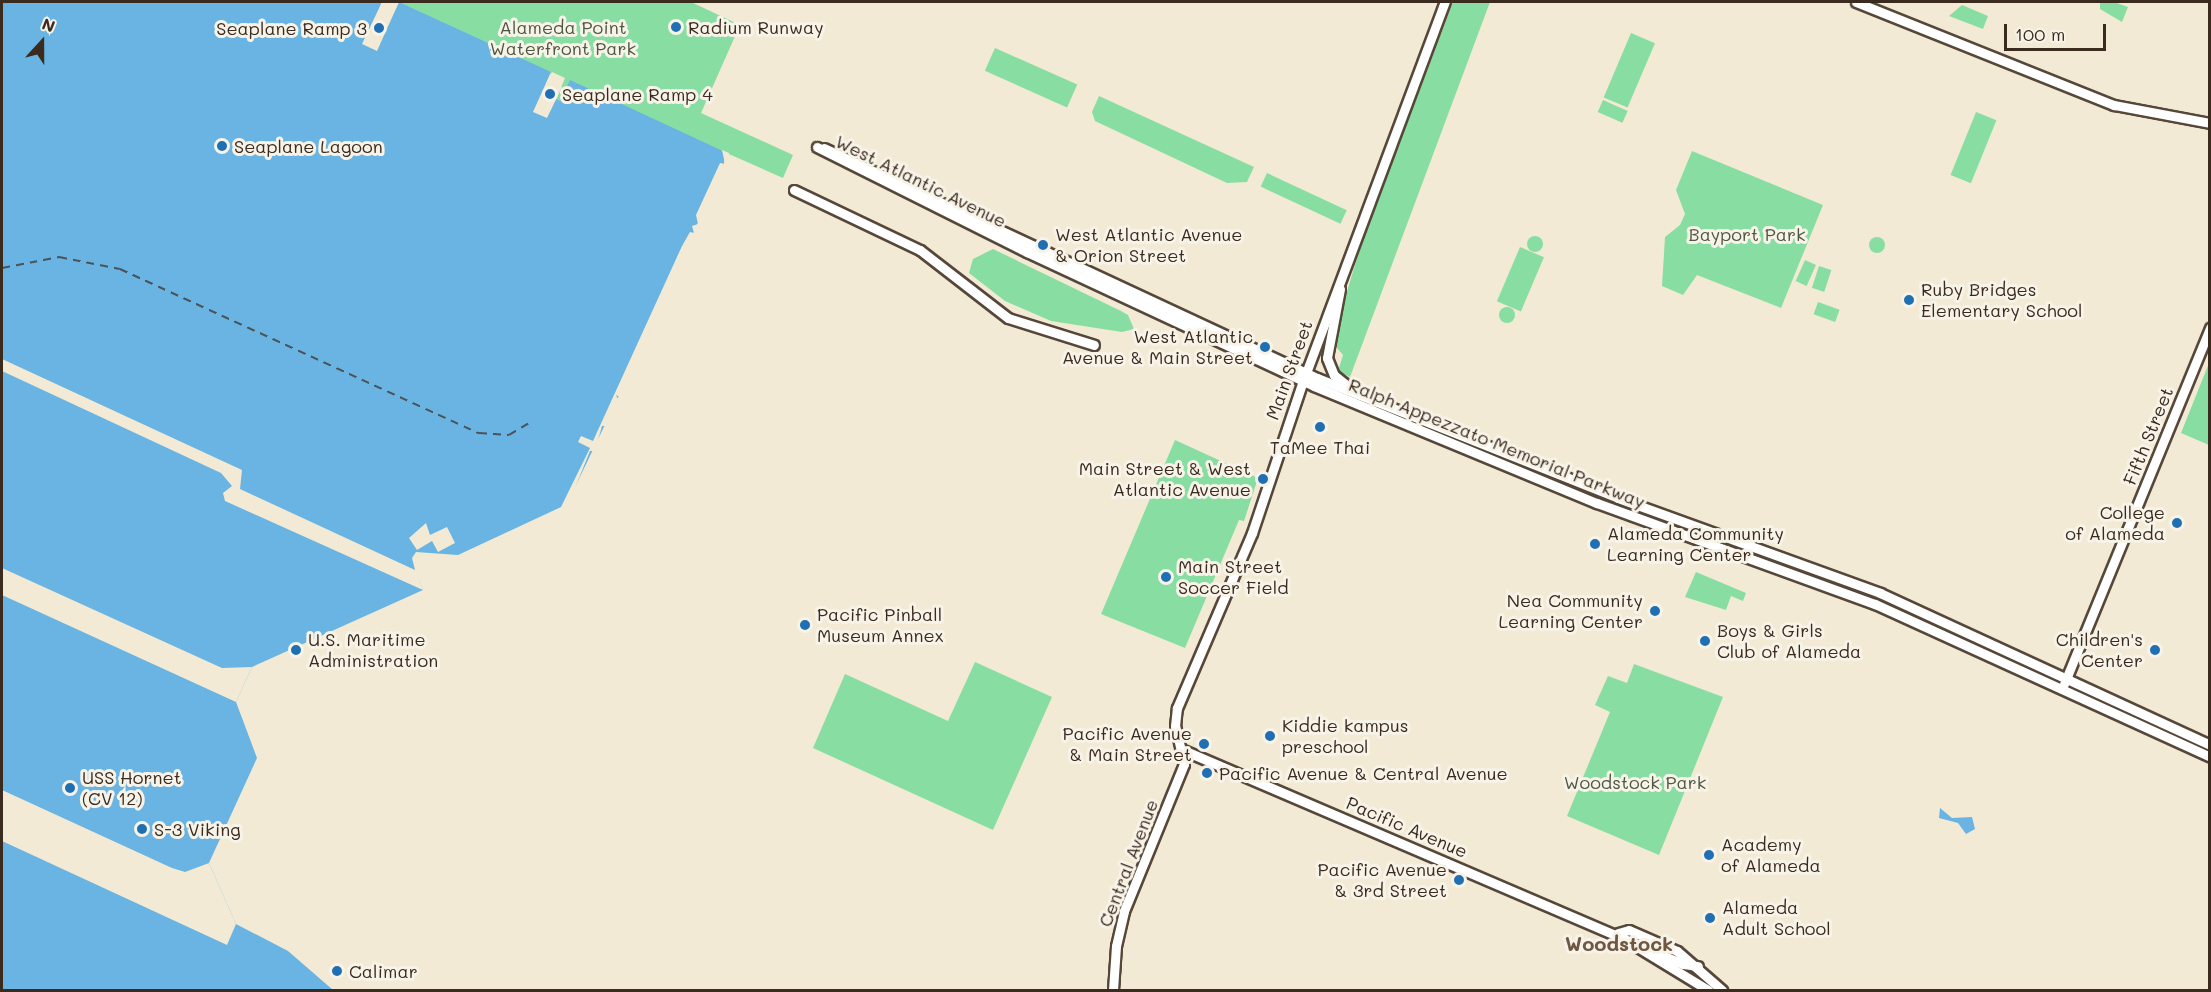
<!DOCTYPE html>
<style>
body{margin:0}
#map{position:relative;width:2211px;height:992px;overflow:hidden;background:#f2ead4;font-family:Mali,sans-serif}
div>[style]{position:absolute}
.green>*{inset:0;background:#88dea2;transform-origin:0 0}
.round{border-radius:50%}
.water>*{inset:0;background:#69b4e2}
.pier>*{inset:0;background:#f2ead4}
.ferry>*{height:1.5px;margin-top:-0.75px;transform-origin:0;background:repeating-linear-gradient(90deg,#495359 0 8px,transparent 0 14px)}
.roads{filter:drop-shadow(2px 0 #564739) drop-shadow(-2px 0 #564739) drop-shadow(0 2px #564739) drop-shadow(0 -2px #564739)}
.tertiary>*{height:9px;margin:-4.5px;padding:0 4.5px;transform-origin:4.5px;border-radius:4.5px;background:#fff}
.dots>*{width:16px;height:16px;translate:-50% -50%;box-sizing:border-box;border:3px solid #f7f3e8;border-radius:50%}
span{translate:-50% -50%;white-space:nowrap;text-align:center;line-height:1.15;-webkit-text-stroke:6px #f7f3e8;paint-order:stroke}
.poi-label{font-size:18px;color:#3b2a1e}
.left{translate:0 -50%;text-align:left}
.right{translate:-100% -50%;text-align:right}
.park-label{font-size:18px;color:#4e573f}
.street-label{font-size:18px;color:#3b2a1e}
.neighbourhood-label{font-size:20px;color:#6e5843;font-weight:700}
.frame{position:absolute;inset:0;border:3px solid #3b2a1e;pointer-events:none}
.north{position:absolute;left:12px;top:12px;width:60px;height:60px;-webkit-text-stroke:4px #f7f3e8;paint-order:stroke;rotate:21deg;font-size:16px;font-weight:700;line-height:24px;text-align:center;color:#3b2a1e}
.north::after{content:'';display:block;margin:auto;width:21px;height:27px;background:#3b2a1e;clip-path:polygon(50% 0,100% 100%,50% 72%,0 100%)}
.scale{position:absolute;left:2004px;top:24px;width:102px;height:27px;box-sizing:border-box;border:3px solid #3b2a1e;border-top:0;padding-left:8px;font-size:18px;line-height:21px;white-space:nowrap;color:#3b2a1e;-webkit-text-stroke:4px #f7f3e8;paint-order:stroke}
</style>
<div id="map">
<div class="green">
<div style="clip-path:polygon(398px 2px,691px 2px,740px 25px,701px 113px,793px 155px,783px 178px,722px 151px,554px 104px,565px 78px,552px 72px,539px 98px,514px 55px)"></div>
<div style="clip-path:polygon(1453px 2px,1490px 2px,1350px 377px,1338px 371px,1343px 355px,1332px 342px,1360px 248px)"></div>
<div style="clip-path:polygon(2100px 2px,2114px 2px,2128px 7px,2122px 22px,2100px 9px)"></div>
<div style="clip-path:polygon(1962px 5px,1988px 16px,1983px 29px,1949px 16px)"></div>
<div style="left:1631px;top:33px;width:26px;height:70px;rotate:23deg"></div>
<div style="left:995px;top:48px;width:90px;height:25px;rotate:24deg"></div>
<div style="clip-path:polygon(1099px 96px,1254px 167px,1247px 182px,1227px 183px,1095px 121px,1092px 112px)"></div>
<div style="left:1603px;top:100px;width:27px;height:13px;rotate:24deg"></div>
<div style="left:1976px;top:112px;width:22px;height:68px;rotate:22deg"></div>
<div style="clip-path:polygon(1692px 151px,1823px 205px,1781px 308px,1697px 275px,1683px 295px,1662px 286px,1665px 237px,1680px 225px,1685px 214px,1676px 190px)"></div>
<div style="left:1267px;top:173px;width:88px;height:15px;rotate:25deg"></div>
<div class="round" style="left:1527px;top:236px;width:16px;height:16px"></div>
<div class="round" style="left:1869px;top:237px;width:16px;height:16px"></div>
<div style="left:1520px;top:247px;width:26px;height:59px;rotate:23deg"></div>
<div style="clip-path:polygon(993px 249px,1121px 311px,1128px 315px,1134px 329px,1122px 332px,1051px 321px,1005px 301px,969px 273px,973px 259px)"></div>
<div style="left:1805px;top:260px;width:12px;height:23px;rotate:24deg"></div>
<div style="left:1819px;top:266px;width:13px;height:23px;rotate:18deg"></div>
<div style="left:1818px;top:302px;width:23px;height:13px;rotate:20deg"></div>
<div class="round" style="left:1499px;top:307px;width:16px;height:16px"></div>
<div style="clip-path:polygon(2209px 363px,2209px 445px,2181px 433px)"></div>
<div style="clip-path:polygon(1175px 440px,1258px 478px,1244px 521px,1239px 520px,1185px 648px,1101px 614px)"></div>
<div style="clip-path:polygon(1696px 572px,1746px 593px,1743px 601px,1731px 596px,1726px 610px,1685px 597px)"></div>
<div style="clip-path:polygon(975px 662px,1052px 697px,993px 830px,813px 748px,845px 674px,948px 721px)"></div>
<div style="clip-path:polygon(1634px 664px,1723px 697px,1659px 855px,1567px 816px,1610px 712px,1595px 705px,1608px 676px,1627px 683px)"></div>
</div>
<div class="water">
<div style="clip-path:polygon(2px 2px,382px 2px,379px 9px,392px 16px,399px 2px,551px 72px,546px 83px,560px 89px,556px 99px,560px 101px,570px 80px,725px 152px,724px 164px,650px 331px,564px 510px,449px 561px,418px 557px,415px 570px,423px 590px,252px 667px,236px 702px,257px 758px,209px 863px,236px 924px,288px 951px,333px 990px,2px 990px)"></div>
<div style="clip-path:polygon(1940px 808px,1952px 818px,1972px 817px,1975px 829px,1966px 834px,1958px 823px,1939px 818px)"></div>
</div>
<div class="pier">
<div style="clip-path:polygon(382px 2px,382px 8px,391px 12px,399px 2px,377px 51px,362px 44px)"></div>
<div style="clip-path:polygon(551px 72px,550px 81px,562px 87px,547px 118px,533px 112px)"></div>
<div style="clip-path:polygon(722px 150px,729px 153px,727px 165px,620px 397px,616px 395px,618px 399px,606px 426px,602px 426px,595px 451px,590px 451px,566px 510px,452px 563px,432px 566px,419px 562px,416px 571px,423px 590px,225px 501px,223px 493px,232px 486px,221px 473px,2px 371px,2px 359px,242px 470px,240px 489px,415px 570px,412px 558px,416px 552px,458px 555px,561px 507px,590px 448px,578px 442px,581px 436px,593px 441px,682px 246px,690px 232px,694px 233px,692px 226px,698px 224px,696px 215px,720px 163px,725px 164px)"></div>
<div style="clip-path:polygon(426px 523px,430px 535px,447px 527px,455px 543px,438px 552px,432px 541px,417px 550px,409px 538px)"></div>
<div style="clip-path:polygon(2px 568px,222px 668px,252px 667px,236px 702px,2px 595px)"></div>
<div style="clip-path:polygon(2px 790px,172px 868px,185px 872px,209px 863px,236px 924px,227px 945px,2px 841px)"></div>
</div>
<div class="ferry">
<div style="left:2px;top:268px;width:58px;rotate:-10.9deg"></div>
<div style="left:59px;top:257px;width:62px;rotate:11.1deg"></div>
<div style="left:120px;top:269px;width:395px;rotate:24.6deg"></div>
<div style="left:479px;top:433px;width:30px;rotate:4deg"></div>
<div style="left:509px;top:435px;width:23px;rotate:-31deg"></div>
</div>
<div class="roads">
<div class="tertiary">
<div style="left:1856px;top:2px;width:278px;rotate:21.8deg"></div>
<div style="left:2114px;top:105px;width:98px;rotate:10.6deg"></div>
<div style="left:817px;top:147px;width:235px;rotate:26.6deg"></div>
<div style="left:1027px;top:252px;width:317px;rotate:25deg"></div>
<div style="left:1314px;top:386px;width:306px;rotate:22.5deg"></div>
<div style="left:1597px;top:503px;width:296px;rotate:20deg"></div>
<div style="left:1875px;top:604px;width:368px;rotate:24.5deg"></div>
<div style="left:824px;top:148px;width:544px;rotate:25.01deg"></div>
<div style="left:1317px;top:378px;width:324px;rotate:21.7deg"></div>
<div style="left:1618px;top:498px;width:279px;rotate:19.9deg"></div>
<div style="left:1880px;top:593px;width:363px;rotate:24.7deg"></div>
<div style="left:794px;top:190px;width:140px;rotate:25.5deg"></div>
<div style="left:920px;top:250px;width:111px;rotate:37.7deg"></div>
<div style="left:1008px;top:318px;width:90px;rotate:17.4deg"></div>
<div style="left:1340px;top:289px;width:70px;rotate:100.7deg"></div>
<div style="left:1327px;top:358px;width:18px;rotate:68deg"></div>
<div style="left:1334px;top:375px;width:14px;rotate:39deg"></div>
<div style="left:2064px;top:684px;width:385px;rotate:-67.7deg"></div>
<div style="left:1183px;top:750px;width:544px;rotate:23.17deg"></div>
<div style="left:1683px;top:964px;width:15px;rotate:8deg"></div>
<div style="left:1618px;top:933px;width:11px;rotate:-15deg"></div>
<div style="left:1629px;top:930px;width:52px;rotate:23.6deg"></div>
<div style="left:1677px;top:951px;width:60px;rotate:40.9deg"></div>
<div style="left:1639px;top:948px;width:81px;rotate:31.3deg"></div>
<div style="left:1113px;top:990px;width:44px;rotate:-86.1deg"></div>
<div style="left:1116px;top:946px;width:36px;rotate:-77deg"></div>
<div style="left:1124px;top:911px;width:159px;rotate:-67.8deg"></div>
<div style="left:1184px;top:764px;width:39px;rotate:-103deg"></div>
<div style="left:1175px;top:726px;width:18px;rotate:-84deg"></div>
<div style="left:1177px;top:708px;width:190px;rotate:-66.8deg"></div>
<div style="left:1252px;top:533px;width:160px;rotate:-71.5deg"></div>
<div style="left:1303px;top:381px;width:405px;rotate:-69.5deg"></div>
</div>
</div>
<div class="dots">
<div style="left:676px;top:27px;background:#1f6fb2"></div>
<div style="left:379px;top:28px;background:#1f6fb2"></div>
<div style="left:550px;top:94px;background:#1f6fb2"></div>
<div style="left:222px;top:146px;background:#1f6fb2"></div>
<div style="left:1043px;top:245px;background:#1f6fb2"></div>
<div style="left:1909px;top:300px;background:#1f6fb2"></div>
<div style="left:1265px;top:347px;background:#1f6fb2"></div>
<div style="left:1320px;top:427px;background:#1f6fb2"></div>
<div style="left:1263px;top:479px;background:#1f6fb2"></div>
<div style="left:2177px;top:523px;background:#1f6fb2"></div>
<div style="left:1595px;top:544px;background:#1f6fb2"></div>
<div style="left:1166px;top:577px;background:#1f6fb2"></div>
<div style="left:1655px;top:611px;background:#1f6fb2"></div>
<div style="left:805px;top:625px;background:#1f6fb2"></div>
<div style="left:1705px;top:641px;background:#1f6fb2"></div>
<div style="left:296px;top:650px;background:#1f6fb2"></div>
<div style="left:2155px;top:650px;background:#1f6fb2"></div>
<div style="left:1270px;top:736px;background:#1f6fb2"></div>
<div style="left:1204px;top:744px;background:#1f6fb2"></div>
<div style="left:1207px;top:773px;background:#1f6fb2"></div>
<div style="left:70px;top:788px;background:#1f6fb2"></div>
<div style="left:142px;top:829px;background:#1f6fb2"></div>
<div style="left:1709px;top:855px;background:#1f6fb2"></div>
<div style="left:1459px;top:880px;background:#1f6fb2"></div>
<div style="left:1710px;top:918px;background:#1f6fb2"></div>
<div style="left:337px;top:971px;background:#1f6fb2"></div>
</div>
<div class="poi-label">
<span class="left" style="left:688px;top:27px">Radium Runway</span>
<span class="right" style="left:367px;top:28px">Seaplane Ramp 3</span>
<span class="left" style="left:562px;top:94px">Seaplane Ramp 4</span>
<span class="left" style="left:234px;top:146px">Seaplane Lagoon</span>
<span class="left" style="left:1055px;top:245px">West Atlantic Avenue<br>&amp; Orion Street</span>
<span class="left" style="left:1921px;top:300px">Ruby Bridges<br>Elementary School</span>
<span class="right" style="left:1253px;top:347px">West Atlantic<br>Avenue &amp; Main Street</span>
<span style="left:1320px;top:447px">TaMee Thai</span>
<span class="right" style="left:1251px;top:479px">Main Street &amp; West<br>Atlantic Avenue</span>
<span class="right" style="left:2165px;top:523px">College<br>of Alameda</span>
<span class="left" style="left:1607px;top:544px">Alameda Community<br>Learning Center</span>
<span class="left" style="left:1178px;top:577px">Main Street<br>Soccer Field</span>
<span class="right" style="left:1643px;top:611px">Nea Community<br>Learning Center</span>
<span class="left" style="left:817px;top:625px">Pacific Pinball<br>Museum Annex</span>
<span class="left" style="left:1717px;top:641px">Boys &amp; Girls<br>Club of Alameda</span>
<span class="left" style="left:308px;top:650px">U.S. Maritime<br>Administration</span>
<span class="right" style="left:2143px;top:650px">Children's<br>Center</span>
<span class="left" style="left:1282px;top:736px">Kiddie kampus<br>preschool</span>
<span class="right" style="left:1192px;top:744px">Pacific Avenue<br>&amp; Main Street</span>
<span class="left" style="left:1219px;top:773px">Pacific Avenue &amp; Central Avenue</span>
<span class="left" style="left:82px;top:788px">USS Hornet<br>(CV 12)</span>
<span class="left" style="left:154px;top:829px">S-3 Viking</span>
<span class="left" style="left:1721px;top:855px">Academy<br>of Alameda</span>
<span class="right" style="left:1447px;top:880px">Pacific Avenue<br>&amp; 3rd Street</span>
<span class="left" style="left:1722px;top:918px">Alameda<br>Adult School</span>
<span class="left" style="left:349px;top:971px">Calimar</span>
</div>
<div class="park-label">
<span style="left:563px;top:38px">Alameda Point<br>Waterfront Park</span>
<span style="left:1747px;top:234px">Bayport Park</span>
<span style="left:1635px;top:782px">Woodstock Park</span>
</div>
<div class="street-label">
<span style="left:921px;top:181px;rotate:26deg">West Atlantic Avenue</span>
<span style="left:1289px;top:370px;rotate:-70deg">Main Street</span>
<span style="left:2148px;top:436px;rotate:-68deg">Fifth Street</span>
<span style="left:1497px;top:443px;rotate:22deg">Ralph Appezzato Memorial Parkway</span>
<span style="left:1407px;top:827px;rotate:23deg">Pacific Avenue</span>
<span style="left:1128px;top:863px;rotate:-69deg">Central Avenue</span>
</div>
<div class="neighbourhood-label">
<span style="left:1619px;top:943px">Woodstock</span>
</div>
<div class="frame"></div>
<div class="north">N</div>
<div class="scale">100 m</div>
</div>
